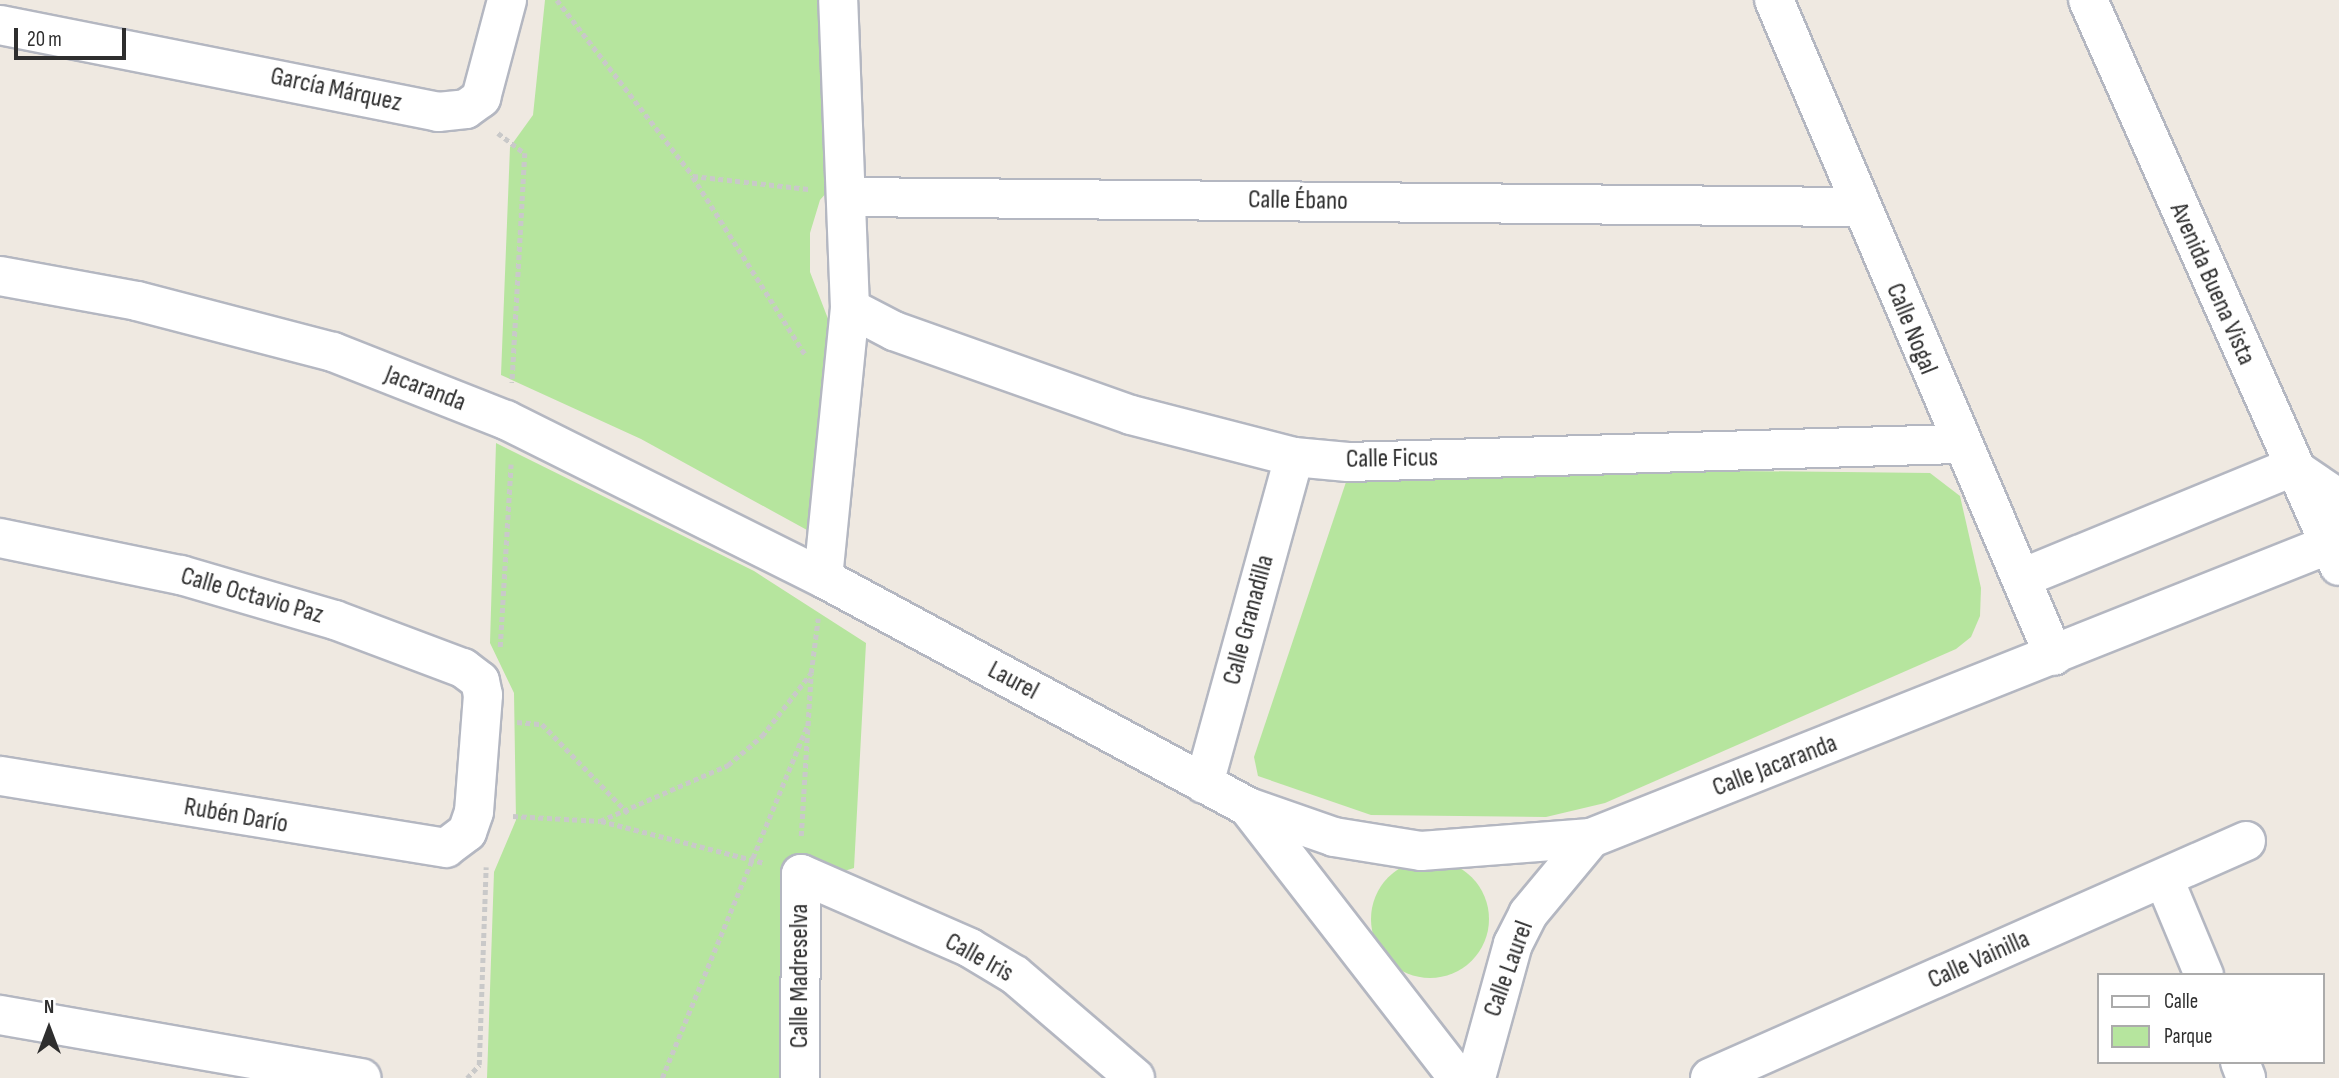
<!DOCTYPE html>
<meta charset="utf-8">
<style>
body{margin:0}
#map{position:relative;width:2339px;height:1078px;overflow:hidden;background:#efe9e1;font-family:"Sofia Sans Condensed",sans-serif}
div>[style]{position:absolute}
.green>*{inset:0;background:#b6e59e}
.round{border-radius:50%}
.path>*{height:4.5px;margin-top:-2.25px;transform-origin:0;background:repeating-linear-gradient(90deg,#c9c9c9 0 5px,transparent 0 8.5px)}
.roads{filter:drop-shadow(2px 0 #b4b7c1) drop-shadow(-2px 0 #b4b7c1) drop-shadow(0 2px #b4b7c1) drop-shadow(0 -2px #b4b7c1)}
.minor>*{height:38px;margin:-19px;padding:0 19px;transform-origin:19px;border-radius:19px;background:#fff}
span{translate:-50% -50%;white-space:nowrap;text-align:center;line-height:1.15;-webkit-text-stroke:7px #fff;paint-order:stroke}
.street-label{font-size:26px;color:#2e2e2e}
.legend{position:absolute;left:2097px;top:973px;width:228px;height:91px;box-sizing:border-box;background:#fff;border:2px solid #ababab;margin:0;padding:9px 12px;list-style:none;font-size:21px;color:#2e2e2e}
.legend li{display:flex;align-items:center;gap:14px;height:35px}
.legend b{width:35px;border:2px solid #ababab}
.north{position:absolute;left:14px;top:994px;width:70px;height:70px;-webkit-text-stroke:5px #fff;paint-order:stroke;rotate:0deg;font-size:19px;font-weight:700;line-height:28px;text-align:center;color:#2e2e2e}
.north::after{content:'';display:block;margin:auto;width:24px;height:32px;background:#2e2e2e;clip-path:polygon(50% 0,100% 100%,50% 72%,0 100%)}
.scale{position:absolute;left:14px;top:28px;width:112px;height:32px;box-sizing:border-box;border:4px solid #2e2e2e;border-top:0;padding-left:9px;font-size:21px;line-height:24px;white-space:nowrap;color:#2e2e2e;-webkit-text-stroke:5px #fff;paint-order:stroke}
</style>
<div id="map">
<div class="green">
<div style="clip-path:polygon(545px 0,854px 0,835px 183px,820px 200px,810px 233px,810px 272px,835px 337px,807px 530px,641px 439px,501px 375px,510px 147px,533px 115px)"></div>
<div style="clip-path:polygon(496px 443px,754px 571px,866px 643px,854px 868px,828px 876px,812px 920px,798px 1078px,487px 1078px,494px 872px,516px 820px,514px 693px,490px 643px)"></div>
<div style="clip-path:polygon(1373px 467px,1930px 473px,1960px 496px,1981px 588px,1980px 616px,1971px 637px,1956px 649px,1605px 803px,1546px 817px,1371px 815px,1258px 776px,1254px 757px,1346px 482px)"></div>
<div class="round" style="left:1371px;top:860px;width:118px;height:118px"></div>
</div>
<div class="path">
<div style="left:557px;top:0;width:222px;rotate:52.3deg"></div>
<div style="left:693px;top:176px;width:116px;rotate:6.4deg"></div>
<div style="left:498px;top:133px;width:34px;rotate:37deg"></div>
<div style="left:525px;top:153px;width:230px;rotate:93.2deg"></div>
<div style="left:693px;top:177px;width:212px;rotate:57.7deg"></div>
<div style="left:500px;top:647px;width:183px;rotate:-86.6deg"></div>
<div style="left:517px;top:722px;width:25px;rotate:5deg"></div>
<div style="left:542px;top:724px;width:124px;rotate:46deg"></div>
<div style="left:513px;top:816px;width:87px;rotate:3.3deg"></div>
<div style="left:600px;top:821px;width:140px;rotate:-23.6deg"></div>
<div style="left:728px;top:765px;width:45px;rotate:-40.5deg"></div>
<div style="left:762px;top:736px;width:80px;rotate:-52.1deg"></div>
<div style="left:811px;top:673px;width:55px;rotate:-82.7deg"></div>
<div style="left:601px;top:821px;width:169px;rotate:14.4deg"></div>
<div style="left:801px;top:836px;width:163px;rotate:-86.5deg"></div>
<div style="left:467px;top:1078px;width:18px;rotate:-47deg"></div>
<div style="left:479px;top:1065px;width:198px;rotate:-88deg"></div>
<div style="left:662px;top:1078px;width:384px;rotate:-67.6deg"></div>
</div>
<div class="roads">
<div class="minor">
<div style="left:1774px;top:0;width:713px;rotate:66.89deg"></div>
<div style="left:2088px;top:0;width:619px;rotate:66.08deg"></div>
<div style="left:0;top:25px;width:447px;rotate:11.2deg"></div>
<div style="left:438px;top:112px;width:28px;rotate:-6deg"></div>
<div style="left:466px;top:109px;width:19px;rotate:-36deg"></div>
<div style="left:481px;top:98px;width:101px;rotate:-75.1deg"></div>
<div style="left:847px;top:197px;width:1014px;rotate:0.57deg"></div>
<div style="left:0;top:276px;width:139px;rotate:10.3deg"></div>
<div style="left:137px;top:301px;width:203px;rotate:14.6deg"></div>
<div style="left:333px;top:352px;width:186px;rotate:21.5deg"></div>
<div style="left:506px;top:420px;width:354px;rotate:26.5deg"></div>
<div style="left:823px;top:578px;width:483px;rotate:28.3deg"></div>
<div style="left:1248px;top:807px;width:91px;rotate:19.2deg"></div>
<div style="left:1334px;top:837px;width:88px;rotate:9.1deg"></div>
<div style="left:1421px;top:851px;width:170px;rotate:-4.4deg"></div>
<div style="left:1591px;top:838px;width:795px;rotate:-21.69deg"></div>
<div style="left:850px;top:308px;width:50px;rotate:27.6deg"></div>
<div style="left:894px;top:331px;width:251px;rotate:19.5deg"></div>
<div style="left:1131px;top:415px;width:168px;rotate:14.4deg"></div>
<div style="left:1294px;top:457px;width:54px;rotate:5.3deg"></div>
<div style="left:1348px;top:462px;width:610px;rotate:-1.69deg"></div>
<div style="left:0;top:538px;width:185px;rotate:11.6deg"></div>
<div style="left:181px;top:575px;width:160px;rotate:16.3deg"></div>
<div style="left:335px;top:620px;width:137px;rotate:20.6deg"></div>
<div style="left:463px;top:668px;width:21px;rotate:37deg"></div>
<div style="left:480px;top:681px;width:14px;rotate:78deg"></div>
<div style="left:483px;top:695px;width:117px;rotate:94.4deg"></div>
<div style="left:474px;top:812px;width:21px;rotate:109deg"></div>
<div style="left:467px;top:832px;width:26px;rotate:143deg"></div>
<div style="left:446px;top:848px;width:452px;rotate:-170.8deg"></div>
<div style="left:823px;top:578px;width:271px;rotate:-84.3deg"></div>
<div style="left:850px;top:308px;width:308px;rotate:-92.2deg"></div>
<div style="left:2022px;top:578px;width:292px;rotate:-22.3deg"></div>
<div style="left:2292px;top:467px;width:57px;rotate:34.2deg"></div>
<div style="left:1204px;top:784px;width:339px;rotate:-74.6deg"></div>
<div style="left:1248px;top:807px;width:343px;rotate:52.2deg"></div>
<div style="left:2164px;top:879px;width:104px;rotate:67.4deg"></div>
<div style="left:0;top:1015px;width:367px;rotate:9.9deg"></div>
<div style="left:2240px;top:1062px;width:17px;rotate:69deg"></div>
<div style="left:800px;top:1078px;width:204px;rotate:-89.7deg"></div>
<div style="left:801px;top:874px;width:184px;rotate:23.6deg"></div>
<div style="left:970px;top:948px;width:52px;rotate:31deg"></div>
<div style="left:1015px;top:975px;width:158px;rotate:40.6deg"></div>
<div style="left:1476px;top:1078px;width:139px;rotate:-74.6deg"></div>
<div style="left:1513px;top:944px;width:34px;rotate:-63deg"></div>
<div style="left:1528px;top:914px;width:99px;rotate:-50.3deg"></div>
<div style="left:1710px;top:1078px;width:586px;rotate:-23.85deg"></div>
</div>
</div>
<div class="street-label">
<span style="left:336px;top:90px;rotate:12deg">García Márquez</span>
<span style="left:1298px;top:201px;rotate:1deg">Calle Ébano</span>
<span style="left:2212px;top:284px;rotate:66deg">Avenida Buena Vista</span>
<span style="left:1911px;top:329px;rotate:68deg">Calle Nogal</span>
<span style="left:425px;top:389px;rotate:21deg">Jacaranda</span>
<span style="left:1392px;top:459px;rotate:-1deg">Calle Ficus</span>
<span style="left:252px;top:596px;rotate:16deg">Calle Octavio Paz</span>
<span style="left:1249px;top:620px;rotate:-75deg">Calle Granadilla</span>
<span style="left:1013px;top:681px;rotate:28deg">Laurel</span>
<span style="left:1775px;top:766px;rotate:-21deg">Calle Jacaranda</span>
<span style="left:236px;top:816px;rotate:10deg">Rubén Darío</span>
<span style="left:979px;top:958px;rotate:29deg">Calle Iris</span>
<span style="left:1979px;top:960px;rotate:-24deg">Calle Vainilla</span>
<span style="left:1509px;top:969px;rotate:-70deg">Calle Laurel</span>
<span style="left:800px;top:976px;rotate:-90deg">Calle Madreselva</span>
</div>
<ul class="legend">
<li><b style="height:9px;background:#fff"></b>Calle</li>
<li><b style="height:19px;background:#b6e59e"></b>Parque</li>
</ul>
<div class="north">N</div>
<div class="scale">20 m</div>
</div>
